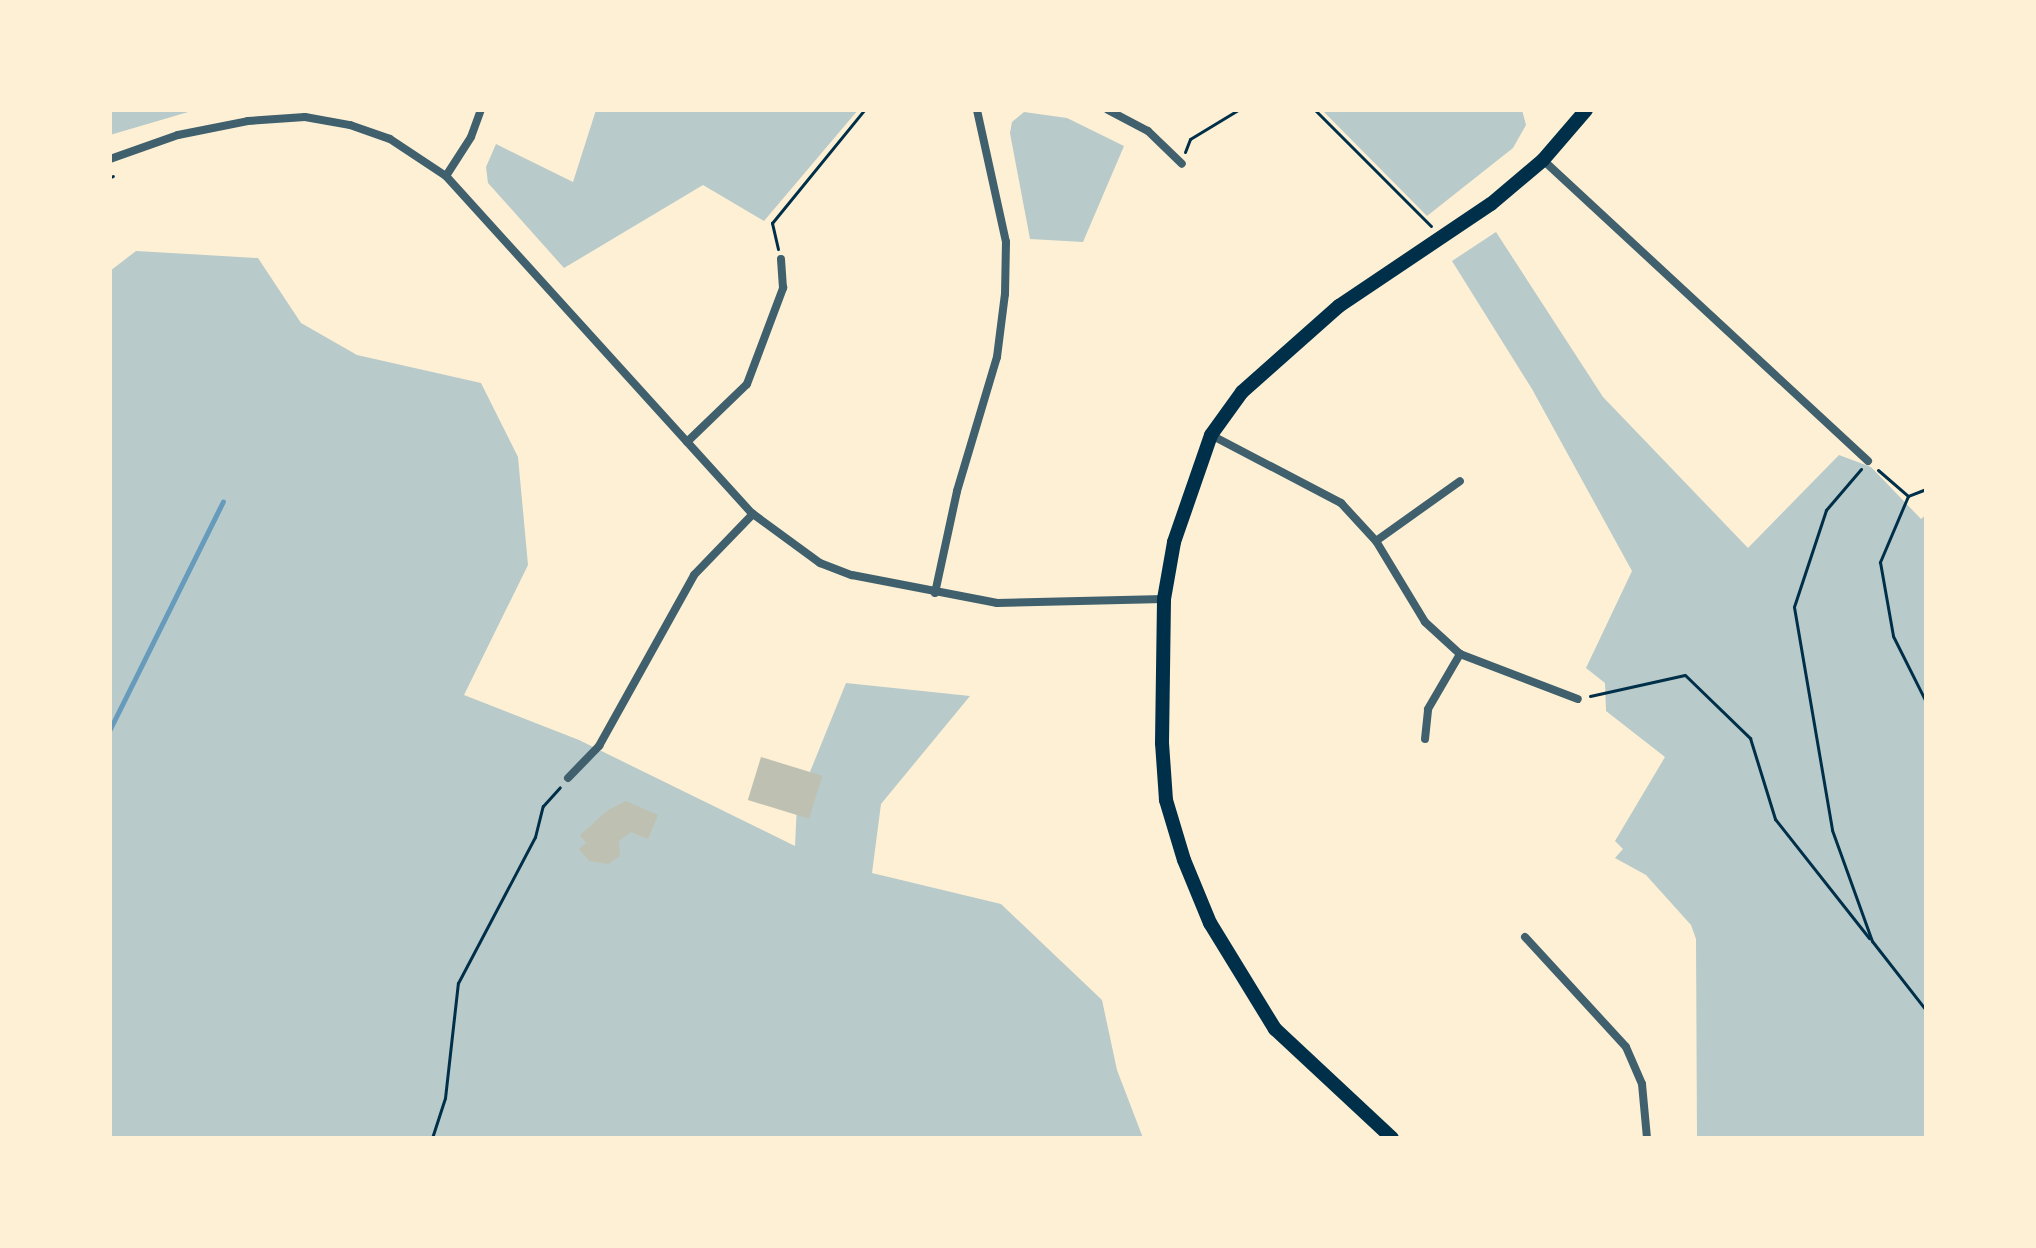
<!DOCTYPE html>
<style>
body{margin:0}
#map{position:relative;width:2036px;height:1248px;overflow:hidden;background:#fdf0d5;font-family:"Nunito Sans",sans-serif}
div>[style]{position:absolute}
.green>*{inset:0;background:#b9caca}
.stream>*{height:5px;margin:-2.5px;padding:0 2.5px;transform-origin:2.5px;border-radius:2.5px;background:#669bbc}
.building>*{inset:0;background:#bec0b2;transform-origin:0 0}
.path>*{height:3px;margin:-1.5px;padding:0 1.5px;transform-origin:1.5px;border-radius:1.5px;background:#003049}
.minor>*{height:8px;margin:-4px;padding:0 4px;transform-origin:4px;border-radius:4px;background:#3f606c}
.secondary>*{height:14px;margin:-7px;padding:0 7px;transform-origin:7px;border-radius:7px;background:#003049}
span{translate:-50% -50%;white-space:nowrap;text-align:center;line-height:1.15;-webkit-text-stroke:8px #fdf0d5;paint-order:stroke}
.frame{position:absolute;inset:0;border:112px solid #fdf0d5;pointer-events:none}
</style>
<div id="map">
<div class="green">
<div style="clip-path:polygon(110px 110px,195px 110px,110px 135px)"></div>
<div style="clip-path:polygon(596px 110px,858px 110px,764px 221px,703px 185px,564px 268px,488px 183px,486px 167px,496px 144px,573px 182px)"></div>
<div style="clip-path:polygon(1322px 110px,1522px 110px,1526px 125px,1513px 148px,1427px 216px)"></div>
<div style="clip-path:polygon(1024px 112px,1067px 118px,1124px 146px,1083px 242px,1030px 239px,1010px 133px,1012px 122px)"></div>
<div style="clip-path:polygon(1496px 232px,1603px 397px,1748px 548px,1839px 455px,1871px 467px,1921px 519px,1926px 515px,1926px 1138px,1697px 1138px,1696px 939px,1691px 925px,1646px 875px,1615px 858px,1623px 849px,1615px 841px,1665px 757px,1606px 711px,1605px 683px,1586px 668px,1632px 571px,1532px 389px,1452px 261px)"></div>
<div style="clip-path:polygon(136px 251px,258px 258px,301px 323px,357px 355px,481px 383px,518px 457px,528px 565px,464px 695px,579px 740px,795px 846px,797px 804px,846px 683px,970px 696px,881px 804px,872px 873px,1001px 904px,1102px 1000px,1117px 1070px,1143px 1138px,110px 1138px,110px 271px)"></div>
</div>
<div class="stream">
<div style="left:110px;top:729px;width:254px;rotate:-63.6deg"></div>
</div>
<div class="building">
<div style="left:761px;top:757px;width:64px;height:45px;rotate:17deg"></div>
<div style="clip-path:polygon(626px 801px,658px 815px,648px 839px,631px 832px,619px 841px,620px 856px,608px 864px,589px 861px,579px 849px,586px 843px,580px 835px,608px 810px)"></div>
</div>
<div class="path">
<div style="left:1315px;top:110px;width:164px;rotate:45deg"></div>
<div style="left:1185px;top:152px;width:14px;rotate:-69deg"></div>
<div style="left:1190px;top:139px;width:56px;rotate:-31.1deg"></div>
<div style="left:110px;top:177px;width:3px;rotate:-18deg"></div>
<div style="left:778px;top:249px;width:27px;rotate:-103deg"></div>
<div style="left:772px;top:223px;width:146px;rotate:-50.8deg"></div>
<div style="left:1861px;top:469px;width:54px;rotate:130.5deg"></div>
<div style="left:1826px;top:510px;width:102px;rotate:108.3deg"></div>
<div style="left:1794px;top:607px;width:226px;rotate:80.3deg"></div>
<div style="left:1832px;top:830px;width:118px;rotate:70.2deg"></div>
<div style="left:1872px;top:941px;width:88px;rotate:52deg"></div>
<div style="left:1878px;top:470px;width:40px;rotate:41deg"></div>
<div style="left:1926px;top:489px;width:19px;rotate:159deg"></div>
<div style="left:1908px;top:496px;width:72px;rotate:113deg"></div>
<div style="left:1880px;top:562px;width:75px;rotate:80deg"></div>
<div style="left:1893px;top:636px;width:74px;rotate:63.4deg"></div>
<div style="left:1590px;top:696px;width:97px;rotate:-12.5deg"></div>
<div style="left:1685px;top:675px;width:91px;rotate:44.1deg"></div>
<div style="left:1750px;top:738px;width:85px;rotate:72.8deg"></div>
<div style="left:1775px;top:819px;width:152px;rotate:51.7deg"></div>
<div style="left:432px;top:1138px;width:42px;rotate:-72deg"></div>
<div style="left:445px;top:1098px;width:116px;rotate:-83.6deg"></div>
<div style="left:458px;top:983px;width:165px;rotate:-62.2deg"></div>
<div style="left:535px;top:837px;width:32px;rotate:-76deg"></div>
<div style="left:543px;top:806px;width:25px;rotate:-48deg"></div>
</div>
<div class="minor">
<div style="left:1108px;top:110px;width:45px;rotate:27.7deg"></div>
<div style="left:1148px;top:131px;width:47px;rotate:44.1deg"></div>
<div style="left:110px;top:159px;width:72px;rotate:-19.4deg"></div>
<div style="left:178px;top:135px;width:71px;rotate:-11.3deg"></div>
<div style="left:248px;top:121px;width:57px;rotate:-4deg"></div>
<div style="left:305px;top:117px;width:46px;rotate:10.1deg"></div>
<div style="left:350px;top:125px;width:42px;rotate:19.3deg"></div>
<div style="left:390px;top:139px;width:67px;rotate:33.5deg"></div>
<div style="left:446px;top:176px;width:457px;rotate:47.8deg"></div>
<div style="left:753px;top:514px;width:83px;rotate:36.2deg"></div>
<div style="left:820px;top:563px;width:34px;rotate:21deg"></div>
<div style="left:852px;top:575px;width:148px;rotate:10.9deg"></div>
<div style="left:997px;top:603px;width:167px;rotate:-1.4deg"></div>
<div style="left:1543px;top:160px;width:443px;rotate:42.8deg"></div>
<div style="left:446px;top:176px;width:46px;rotate:-57.3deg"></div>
<div style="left:471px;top:137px;width:29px;rotate:-70deg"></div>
<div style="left:1211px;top:435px;width:147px;rotate:27.6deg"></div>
<div style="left:1341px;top:503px;width:52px;rotate:47.4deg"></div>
<div style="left:1376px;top:541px;width:95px;rotate:58.8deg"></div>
<div style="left:1425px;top:622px;width:47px;rotate:42.4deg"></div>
<div style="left:1460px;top:654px;width:126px;rotate:20.9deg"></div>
<div style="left:687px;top:442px;width:83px;rotate:-44deg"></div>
<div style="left:747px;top:384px;width:103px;rotate:-69.4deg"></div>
<div style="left:783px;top:288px;width:29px;rotate:-94deg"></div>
<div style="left:1376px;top:541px;width:103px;rotate:-35.5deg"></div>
<div style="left:935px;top:593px;width:104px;rotate:-77.8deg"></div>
<div style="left:957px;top:491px;width:140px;rotate:-73.4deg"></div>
<div style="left:997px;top:357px;width:64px;rotate:-82.8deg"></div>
<div style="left:1005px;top:294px;width:52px;rotate:-88.9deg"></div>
<div style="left:1006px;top:242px;width:135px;rotate:-102.4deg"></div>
<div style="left:1425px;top:739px;width:30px;rotate:-84deg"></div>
<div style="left:1428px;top:709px;width:64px;rotate:-59.8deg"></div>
<div style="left:568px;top:778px;width:45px;rotate:-45.9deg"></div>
<div style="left:599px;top:746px;width:196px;rotate:-60.9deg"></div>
<div style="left:694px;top:575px;width:85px;rotate:-46deg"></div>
<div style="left:1525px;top:937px;width:149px;rotate:47.4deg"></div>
<div style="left:1626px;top:1047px;width:40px;rotate:66.6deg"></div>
<div style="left:1642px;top:1084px;width:54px;rotate:84.7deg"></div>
</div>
<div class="secondary">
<div style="left:1392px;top:1138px;width:160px;rotate:-137deg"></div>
<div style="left:1275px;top:1029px;width:124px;rotate:-121.5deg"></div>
<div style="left:1210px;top:923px;width:68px;rotate:-112.4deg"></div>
<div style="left:1184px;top:860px;width:63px;rotate:-106.7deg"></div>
<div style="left:1166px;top:800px;width:57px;rotate:-94deg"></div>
<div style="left:1162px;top:743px;width:144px;rotate:-89.2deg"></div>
<div style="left:1164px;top:599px;width:58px;rotate:-80deg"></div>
<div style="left:1174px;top:542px;width:113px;rotate:-70.9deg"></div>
<div style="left:1211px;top:435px;width:53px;rotate:-54.2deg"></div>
<div style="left:1242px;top:392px;width:130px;rotate:-41.6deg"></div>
<div style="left:1339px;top:306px;width:183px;rotate:-33.9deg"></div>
<div style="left:1491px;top:204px;width:68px;rotate:-40.2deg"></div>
<div style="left:1543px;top:160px;width:66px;rotate:-49.3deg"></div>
</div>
<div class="frame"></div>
</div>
